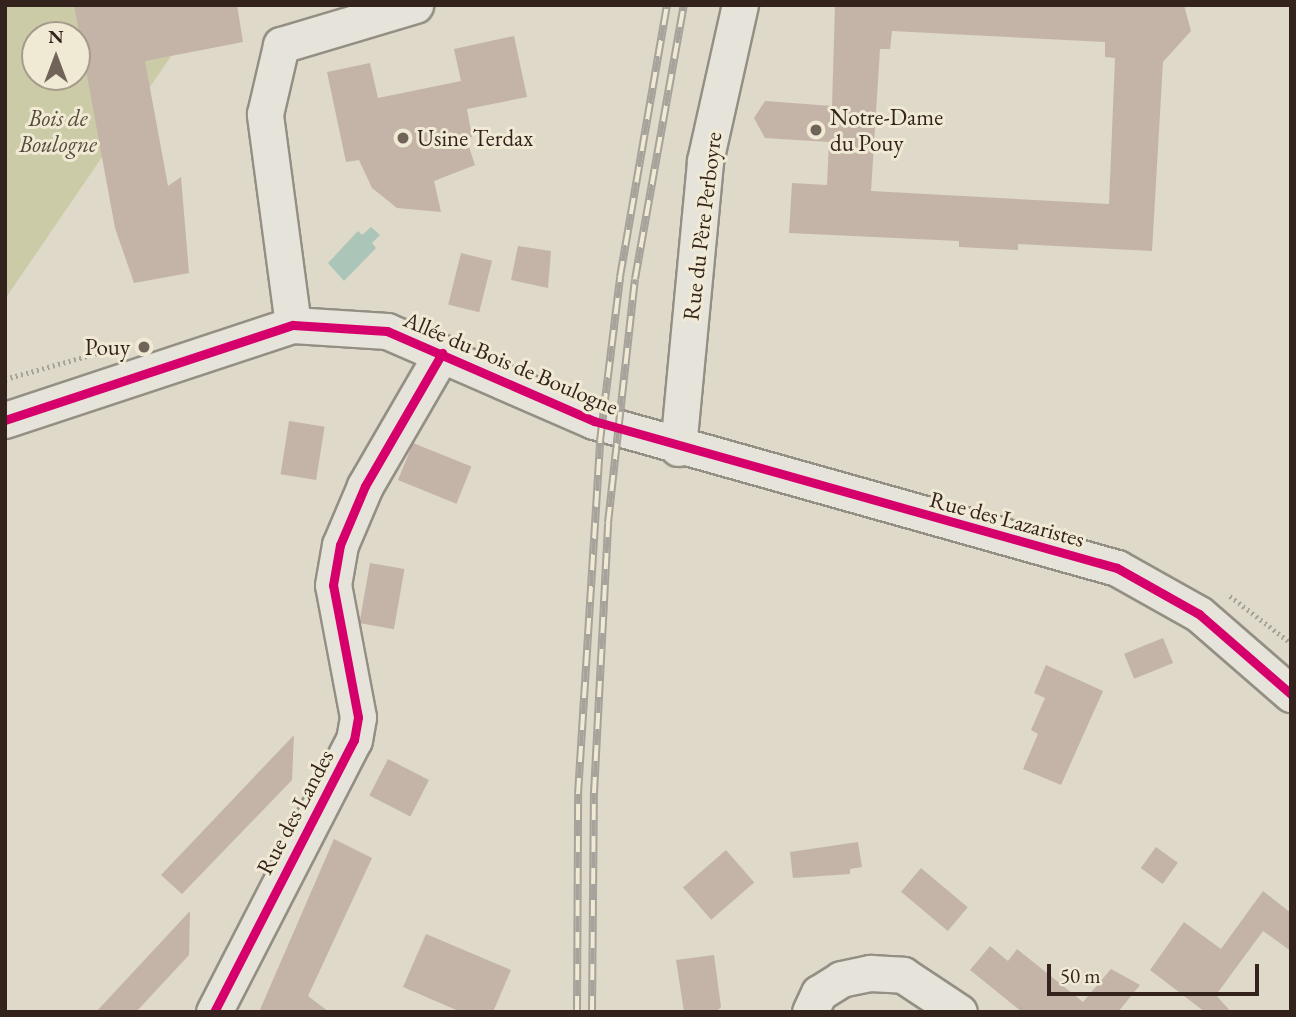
<!DOCTYPE html>
<meta charset="utf-8">
<style>
body{margin:0}
#map{position:relative;width:1296px;height:1017px;overflow:hidden;background:#ded9c8;font-family:"EB Garamond",serif}
div>[style]{position:absolute}
.green>*{inset:0;background:#cccba7}
.water>*{inset:0;background:#acc5b9}
.building>*{inset:0;background:#c4b4a8;transform-origin:0 0}
.path>*{height:4.5px;margin-top:-2.25px;transform-origin:0;background:repeating-linear-gradient(90deg,#a7a39b 0 2px,transparent 0 5.5px)}
.roads{filter:drop-shadow(2px 0 #948f84) drop-shadow(-2px 0 #948f84) drop-shadow(0 2px #948f84) drop-shadow(0 -2px #948f84)}
.minor>*{height:35px;margin:-17.5px;padding:0 17.5px;transform-origin:17.5px;border-radius:17.5px;background:#e6e3db}
.rail>*{height:8px;margin-top:-4px;transform-origin:0;background:repeating-linear-gradient(90deg,#f0ead5 0 16px,#a7a39b 0 32px);box-sizing:border-box;border-block:2px solid #a7a39b}
.cycleway>*{height:9px;margin:-4.5px;padding:0 4.5px;transform-origin:4.5px;border-radius:4.5px;background:#d6006c}
.dots>*{width:19px;height:19px;translate:-50% -50%;box-sizing:border-box;border:4px solid #f0ead5;border-radius:50%}
span{translate:-50% -50%;white-space:nowrap;text-align:center;line-height:1.15;-webkit-text-stroke:6px #f0ead5;paint-order:stroke}
.poi-label{font-size:23px;color:#34231c}
.left{translate:0 -50%;text-align:left}
.right{translate:-100% -50%;text-align:right}
.park-label{font-size:23px;color:#564a38;font-style:italic}
.street-label{font-size:23px;color:#34231c}
.frame{position:absolute;inset:0;border:7px solid #34231c;pointer-events:none}
.north{position:absolute;left:21px;top:21px;width:70px;height:70px;box-sizing:border-box;background:#f0ead5;border:2px solid #a59a8b;border-radius:50%;rotate:0deg;font-size:19px;font-weight:700;line-height:28px;text-align:center;color:#34231c}
.north::after{content:'';display:block;margin:auto;width:24px;height:32px;background:#706358;clip-path:polygon(50% 0,100% 100%,50% 72%,0 100%)}
.scale{position:absolute;left:1047px;top:964px;width:212px;height:32px;box-sizing:border-box;border:4px solid #34231c;border-top:0;padding-left:9px;font-size:21px;line-height:24px;white-space:nowrap;color:#34231c;-webkit-text-stroke:5px #f0ead5;paint-order:stroke}
</style>
<div id="map">
<div class="green">
<div style="clip-path:polygon(evenodd,5px 5px,206px 5px,5px 299px,5px 5px,35px 35px,77px 35px,77px 77px,35px 77px,35px 35px)"></div>
</div>
<div class="water">
<div style="clip-path:polygon(371px 227px,380px 235px,372px 243px,376px 248px,344px 281px,328px 263px,358px 231px,362px 235px)"></div>
</div>
<div class="building">
<div style="clip-path:polygon(74px 5px,237px 5px,243px 42px,145px 61px,168px 186px,181px 177px,189px 273px,134px 283px,115px 228px)"></div>
<div style="clip-path:polygon(evenodd,835px 5px,1184px 5px,1191px 31px,1163px 62px,1152px 251px,1018px 244px,1018px 250px,959px 247px,959px 241px,789px 233px,792px 183px,827px 185px,829px 142px,765px 138px,754px 118px,765px 101px,832px 106px,835px 5px,892px 31px,1105px 42px,1105px 57px,1115px 58px,1109px 204px,871px 191px,880px 49px,890px 49px,892px 31px)"></div>
<div style="clip-path:polygon(514px 36px,527px 97px,467px 109px,472px 137px,466px 138px,475px 165px,434px 181px,441px 212px,397px 208px,372px 188px,359px 160px,346px 162px,327px 72px,370px 63px,378px 98px,461px 81px,454px 49px)"></div>
<div style="clip-path:polygon(518px 246px,551px 251px,548px 288px,511px 280px)"></div>
<div style="left:461px;top:253px;width:32px;height:53px;rotate:14deg"></div>
<div style="left:289px;top:421px;width:36px;height:54px;rotate:9deg"></div>
<div style="left:413px;top:443px;width:63px;height:40px;rotate:22deg"></div>
<div style="left:370px;top:563px;width:35px;height:61px;rotate:10deg"></div>
<div style="left:1163px;top:638px;width:27px;height:42px;rotate:68deg"></div>
<div style="clip-path:polygon(1046px 665px,1103px 691px,1061px 785px,1023px 769px,1038px 734px,1031px 730px,1045px 698px,1034px 693px)"></div>
<div style="clip-path:polygon(294px 735px,292px 780px,182px 894px,161px 875px)"></div>
<div style="left:388px;top:759px;width:46px;height:41px;rotate:27deg"></div>
<div style="clip-path:polygon(334px 839px,372px 858px,308px 996px,329px 1012px,259px 1012px)"></div>
<div style="clip-path:polygon(858px 842px,862px 867px,850px 869px,850px 874px,793px 878px,790px 852px)"></div>
<div style="left:1156px;top:847px;width:27px;height:26px;rotate:36deg"></div>
<div style="left:726px;top:850px;width:43px;height:57px;rotate:49deg"></div>
<div style="left:921px;top:868px;width:61px;height:31px;rotate:40deg"></div>
<div style="clip-path:polygon(1263px 891px,1291px 913px,1291px 951px,1263px 931px,1216px 995px,1231px 1012px,1205px 1012px,1150px 970px,1184px 922px,1221px 949px)"></div>
<div style="clip-path:polygon(190px 911px,189px 955px,136px 1012px,96px 1012px)"></div>
<div style="clip-path:polygon(426px 934px,511px 970px,493px 1012px,461px 1012px,403px 987px)"></div>
<div style="clip-path:polygon(990px 946px,1008px 961px,1017px 949px,1083px 1002px,1111px 969px,1140px 985px,1118px 1012px,1022px 1012px,970px 970px)"></div>
<div style="clip-path:polygon(714px 955px,721px 1007px,716px 1012px,684px 1012px,676px 960px)"></div>
</div>
<div class="path">
<div style="left:5px;top:379px;width:108px;rotate:-15.6deg"></div>
<div style="left:1230px;top:596px;width:77px;rotate:37.6deg"></div>
</div>
<div class="roads">
<div class="minor">
<div style="left:293px;top:325px;width:213px;rotate:-97.6deg"></div>
<div style="left:265px;top:114px;width:71px;rotate:-76.9deg"></div>
<div style="left:281px;top:45px;width:140px;rotate:-16.6deg"></div>
<div style="left:5px;top:420px;width:303px;rotate:-18.3deg"></div>
<div style="left:293px;top:325px;width:94px;rotate:3.7deg"></div>
<div style="left:387px;top:331px;width:226px;rotate:23.5deg"></div>
<div style="left:594px;top:421px;width:543px;rotate:15.7deg"></div>
<div style="left:1117px;top:568px;width:94px;rotate:29.3deg"></div>
<div style="left:1199px;top:614px;width:122px;rotate:41deg"></div>
<div style="left:678px;top:448px;width:288px;rotate:-84.6deg"></div>
<div style="left:705px;top:161px;width:160px;rotate:-77.4deg"></div>
<div style="left:214px;top:1012px;width:306px;rotate:-62.8deg"></div>
<div style="left:354px;top:740px;width:23px;rotate:-80deg"></div>
<div style="left:358px;top:717px;width:134px;rotate:-100.7deg"></div>
<div style="left:333px;top:585px;width:41px;rotate:-80.1deg"></div>
<div style="left:340px;top:545px;width:64px;rotate:-67deg"></div>
<div style="left:365px;top:486px;width:154px;rotate:-59.9deg"></div>
<div style="left:810px;top:1012px;width:21px;rotate:-65deg"></div>
<div style="left:819px;top:993px;width:26px;rotate:-32deg"></div>
<div style="left:841px;top:979px;width:30px;rotate:-12deg"></div>
<div style="left:870px;top:973px;width:33px;rotate:3deg"></div>
<div style="left:903px;top:975px;width:67px;rotate:33.5deg"></div>
</div>
</div>
<div class="rail">
<div style="left:577px;top:1012px;width:218px;rotate:-89.7deg"></div>
<div style="left:578px;top:794px;width:354px;rotate:-86.4deg"></div>
<div style="left:600px;top:441px;width:165px;rotate:-83deg"></div>
<div style="left:620px;top:277px;width:276px;rotate:-80.2deg"></div>
<div style="left:592px;top:1012px;width:219px;rotate:-89.5deg"></div>
<div style="left:594px;top:793px;width:270px;rotate:-87deg"></div>
<div style="left:608px;top:523px;width:245px;rotate:-83.7deg"></div>
<div style="left:635px;top:279px;width:278px;rotate:-79.9deg"></div>
</div>
<div class="cycleway">
<div style="left:5px;top:420px;width:303px;rotate:-18.3deg"></div>
<div style="left:293px;top:325px;width:94px;rotate:3.7deg"></div>
<div style="left:387px;top:331px;width:226px;rotate:23.5deg"></div>
<div style="left:594px;top:421px;width:543px;rotate:15.7deg"></div>
<div style="left:1117px;top:568px;width:94px;rotate:29.3deg"></div>
<div style="left:1199px;top:614px;width:122px;rotate:41deg"></div>
<div style="left:214px;top:1012px;width:306px;rotate:-62.8deg"></div>
<div style="left:354px;top:740px;width:23px;rotate:-80deg"></div>
<div style="left:358px;top:717px;width:134px;rotate:-100.7deg"></div>
<div style="left:333px;top:585px;width:41px;rotate:-80.1deg"></div>
<div style="left:340px;top:545px;width:64px;rotate:-67deg"></div>
<div style="left:365px;top:486px;width:154px;rotate:-59.9deg"></div>
</div>
<div class="dots">
<div style="left:816px;top:130px;background:#706358"></div>
<div style="left:403px;top:138px;background:#706358"></div>
<div style="left:144px;top:347px;background:#706358"></div>
</div>
<div class="poi-label">
<span class="left" style="left:830px;top:130px">Notre-Dame<br>du Pouy</span>
<span class="left" style="left:417px;top:138px">Usine Terdax</span>
<span class="right" style="left:130px;top:347px">Pouy</span>
</div>
<div class="park-label">
<span style="left:58px;top:131px">Bois de<br>Boulogne</span>
</div>
<div class="street-label">
<span style="left:702px;top:226px;rotate:-83deg">Rue du Père Perboyre</span>
<span style="left:511px;top:363px;rotate:23deg">Allée du Bois de Boulogne</span>
<span style="left:1007px;top:519px;rotate:15deg">Rue des Lazaristes</span>
<span style="left:295px;top:812px;rotate:-62deg">Rue des Landes</span>
</div>
<div class="frame"></div>
<div class="north">N</div>
<div class="scale">50 m</div>
</div>
